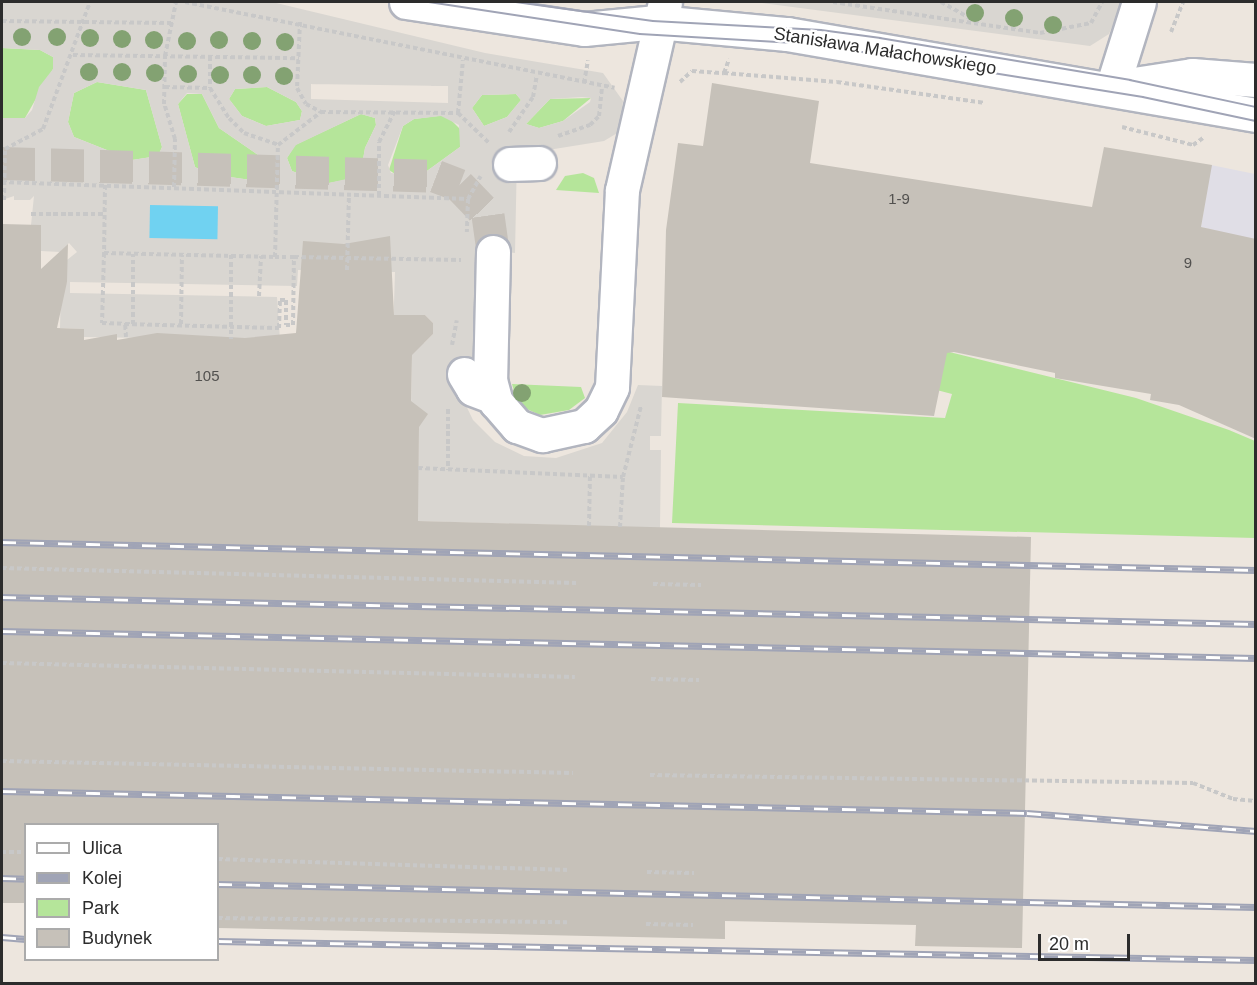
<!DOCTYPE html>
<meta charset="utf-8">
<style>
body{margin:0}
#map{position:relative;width:1257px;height:985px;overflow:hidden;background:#ede6de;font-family:Helvetica,sans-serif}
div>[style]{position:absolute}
.industrial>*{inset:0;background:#e0dee6}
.green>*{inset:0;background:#b5e59a}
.plaza>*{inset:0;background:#d9d6d1}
.water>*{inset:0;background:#70d2f1;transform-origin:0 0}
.building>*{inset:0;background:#c6c1b9}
.minor-tunnel>*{height:33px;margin-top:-16.5px;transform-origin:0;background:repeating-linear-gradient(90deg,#c6c1ba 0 33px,transparent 0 49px)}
.path>*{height:4px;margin-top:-2px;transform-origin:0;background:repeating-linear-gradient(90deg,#c8c8c8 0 4.5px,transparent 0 7.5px)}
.roads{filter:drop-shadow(2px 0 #b2b5bf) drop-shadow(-2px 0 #b2b5bf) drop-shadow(0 2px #b2b5bf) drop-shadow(0 -2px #b2b5bf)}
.minor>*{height:33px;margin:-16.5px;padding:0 16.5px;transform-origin:16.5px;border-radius:16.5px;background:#fff}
.tram>*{height:1.5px;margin:-0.75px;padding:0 0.75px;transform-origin:0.75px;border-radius:0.75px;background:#a0a4b6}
.rail>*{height:7px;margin-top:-3.5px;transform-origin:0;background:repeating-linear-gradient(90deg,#fff 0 14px,#a0a4b6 0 28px);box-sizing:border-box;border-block:2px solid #a0a4b6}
.trees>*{width:18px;height:18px;margin:-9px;border-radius:50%;background:#83a272}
span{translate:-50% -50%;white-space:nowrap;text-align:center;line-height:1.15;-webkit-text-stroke:5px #fff;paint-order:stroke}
.number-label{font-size:15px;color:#52514f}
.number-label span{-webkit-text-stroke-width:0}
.street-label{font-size:18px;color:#2c2c2c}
.frame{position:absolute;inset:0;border:3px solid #2c2c2c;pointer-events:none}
.legend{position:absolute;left:24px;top:823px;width:195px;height:138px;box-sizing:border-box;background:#fff;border:2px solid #ababab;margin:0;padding:8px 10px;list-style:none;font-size:18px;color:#2c2c2c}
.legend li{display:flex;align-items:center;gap:12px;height:30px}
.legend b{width:30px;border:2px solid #ababab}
.scale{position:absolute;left:1038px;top:934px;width:92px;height:27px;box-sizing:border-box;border:3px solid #2c2c2c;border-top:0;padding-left:8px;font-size:18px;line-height:21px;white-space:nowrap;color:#2c2c2c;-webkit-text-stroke:4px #fff;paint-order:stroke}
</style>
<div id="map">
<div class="industrial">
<div style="clip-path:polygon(1211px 165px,1255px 174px,1255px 326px,1225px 233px,1201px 227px)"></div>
</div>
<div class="green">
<div style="clip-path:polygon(2px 48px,40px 50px,53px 57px,53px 69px,25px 118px,2px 118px)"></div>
<div style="clip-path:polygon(97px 82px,146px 90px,162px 147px,158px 156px,132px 160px,74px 137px,68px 122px,74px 93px)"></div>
<div style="clip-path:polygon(267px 87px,296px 102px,302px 111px,300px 120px,266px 126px,242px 116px,229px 99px,235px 89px)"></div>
<div style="clip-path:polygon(187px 94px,202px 94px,219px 128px,261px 157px,264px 182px,209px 174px,195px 167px,178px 104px)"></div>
<div style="clip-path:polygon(482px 95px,516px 94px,521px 100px,507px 117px,484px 126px,472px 108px)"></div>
<div style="clip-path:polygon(591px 98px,563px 121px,539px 128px,526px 124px,550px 99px)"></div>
<div style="clip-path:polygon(361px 114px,375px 118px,376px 125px,365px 148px,360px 177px,324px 184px,292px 171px,287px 158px,295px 145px)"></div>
<div style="clip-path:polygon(446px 115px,463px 132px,460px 147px,420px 176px,398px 176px,389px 170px,403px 126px,414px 119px)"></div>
<div style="clip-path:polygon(583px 173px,594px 178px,599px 193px,556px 190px,565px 176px)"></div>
<div style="clip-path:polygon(711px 331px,905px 341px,1136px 398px,1229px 430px,1255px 441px,1255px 538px,672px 523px,678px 403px,945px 418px,952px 394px)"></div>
<div style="clip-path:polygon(512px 384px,581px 387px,585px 398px,569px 410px,540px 415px,518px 405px)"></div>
</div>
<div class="plaza">
<div style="clip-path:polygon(evenodd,2px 2px,272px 2px,485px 53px,603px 73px,623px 101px,619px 132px,604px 141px,517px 155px,515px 253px,508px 252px,476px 378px,457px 387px,473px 420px,495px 442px,524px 456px,556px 458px,602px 443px,627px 412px,638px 385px,662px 386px,661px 436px,650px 436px,650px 450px,661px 450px,660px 528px,417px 521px,419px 422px,426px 414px,411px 408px,412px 343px,424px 343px,433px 334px,433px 323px,425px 315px,413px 315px,393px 334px,395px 272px,298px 270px,297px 286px,70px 282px,70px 293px,277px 297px,280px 340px,84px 337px,84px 329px,60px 328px,61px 283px,67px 283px,67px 260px,77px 252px,69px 243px,60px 252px,41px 251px,41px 225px,31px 225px,34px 196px,30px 200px,14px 200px,14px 196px,2px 200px,2px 118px,25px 118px,32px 110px,39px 87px,53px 69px,53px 57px,40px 50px,2px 48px,2px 2px,97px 82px,146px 90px,162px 147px,158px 156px,132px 160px,74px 137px,68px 122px,74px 93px,97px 82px,2px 2px,311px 84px,448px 86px,448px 103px,311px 99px,311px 84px,2px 2px,267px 87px,296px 102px,302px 111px,300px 120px,266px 126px,242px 116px,229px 99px,235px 89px,267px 87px,2px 2px,187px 93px,202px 94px,219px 128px,261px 157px,264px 182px,209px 174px,195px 167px,178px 104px,187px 93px,2px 2px,482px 95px,516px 94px,521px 100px,507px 117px,484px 126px,472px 108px,482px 95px,2px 2px,582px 97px,591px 98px,590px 102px,563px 121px,539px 128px,526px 124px,550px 99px,582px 97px,2px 2px,361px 114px,375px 118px,376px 125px,365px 148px,360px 176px,324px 184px,292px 171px,287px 158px,296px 145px,361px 114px,2px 2px,441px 116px,459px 125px,460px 147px,420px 176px,391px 173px,388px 165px,403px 126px,414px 119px,441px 116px)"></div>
<div style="clip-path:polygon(754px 2px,1122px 2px,1109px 34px,1090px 46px)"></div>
</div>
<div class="water">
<div style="left:150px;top:205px;width:68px;height:33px;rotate:1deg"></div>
</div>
<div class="building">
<div style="clip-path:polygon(712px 83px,819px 101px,810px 163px,1092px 207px,1104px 147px,1212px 165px,1201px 227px,1256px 239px,1256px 439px,1179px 405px,1150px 400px,1151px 394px,1055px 378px,1055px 373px,954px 352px,947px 353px,934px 416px,662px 397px,666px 230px,678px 143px,703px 146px)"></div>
<div style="clip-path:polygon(2px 224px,41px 225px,41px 269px,68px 244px,67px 282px,57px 328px,84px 329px,84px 340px,117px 334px,117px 340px,157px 333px,245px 338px,296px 333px,303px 241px,344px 244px,390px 236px,394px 315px,425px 315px,433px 323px,433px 334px,412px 355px,411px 401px,428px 414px,419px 427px,418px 521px,1031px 537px,1022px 948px,915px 946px,916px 925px,725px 921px,725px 939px,218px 928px,218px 825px,26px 825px,26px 903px,2px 903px)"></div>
</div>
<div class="minor-tunnel">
<div style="left:2px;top:163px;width:434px;rotate:1.7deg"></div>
<div style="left:436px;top:176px;width:25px;rotate:21deg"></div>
<div style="left:459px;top:185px;width:42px;rotate:46deg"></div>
<div style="left:488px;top:215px;width:37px;rotate:82deg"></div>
</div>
<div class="path">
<div style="left:185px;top:2px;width:438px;rotate:11.3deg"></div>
<div style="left:833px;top:2px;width:209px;rotate:8.5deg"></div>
<div style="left:1040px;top:33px;width:52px;rotate:-11.1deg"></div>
<div style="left:1091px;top:23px;width:24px;rotate:-62deg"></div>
<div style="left:941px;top:2px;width:41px;rotate:29.1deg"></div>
<div style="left:2px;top:21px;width:169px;rotate:0.7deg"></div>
<div style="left:300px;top:22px;width:66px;rotate:92.6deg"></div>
<div style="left:297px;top:88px;width:18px;rotate:61deg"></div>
<div style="left:306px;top:104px;width:17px;rotate:28deg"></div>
<div style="left:1171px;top:32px;width:32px;rotate:-68deg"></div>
<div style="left:73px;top:55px;width:226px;rotate:0.8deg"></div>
<div style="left:210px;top:57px;width:31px;rotate:90deg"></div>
<div style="left:210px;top:88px;width:36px;rotate:58deg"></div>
<div style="left:229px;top:118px;width:21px;rotate:45deg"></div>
<div style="left:244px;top:133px;width:36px;rotate:19deg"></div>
<div style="left:724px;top:73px;width:15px;rotate:-70deg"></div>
<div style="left:680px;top:82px;width:16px;rotate:-43deg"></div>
<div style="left:692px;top:71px;width:32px;rotate:4deg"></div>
<div style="left:724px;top:73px;width:113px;rotate:4.6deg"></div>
<div style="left:837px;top:82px;width:148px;rotate:8.1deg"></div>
<div style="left:584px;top:83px;width:23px;rotate:-80deg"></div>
<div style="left:165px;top:87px;width:45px;rotate:1.3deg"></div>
<div style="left:458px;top:113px;width:53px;rotate:-84.6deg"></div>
<div style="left:1122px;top:127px;width:73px;rotate:14.2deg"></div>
<div style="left:1193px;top:145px;width:12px;rotate:-35deg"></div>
<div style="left:509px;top:132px;width:42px;rotate:-55.6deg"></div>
<div style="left:533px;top:97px;width:22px;rotate:-80deg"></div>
<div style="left:558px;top:136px;width:34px;rotate:-19deg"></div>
<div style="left:590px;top:125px;width:13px;rotate:-45deg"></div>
<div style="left:599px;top:116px;width:30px;rotate:-84deg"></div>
<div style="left:2px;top:182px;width:466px;rotate:2.1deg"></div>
<div style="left:468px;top:199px;width:33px;rotate:92deg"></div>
<div style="left:105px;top:185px;width:68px;rotate:90.8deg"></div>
<div style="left:104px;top:253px;width:171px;rotate:1.3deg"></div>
<div style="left:275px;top:257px;width:112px;rotate:-88.5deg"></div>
<div style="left:278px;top:145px;width:54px;rotate:-37.5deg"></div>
<div style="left:321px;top:112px;width:137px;rotate:0.4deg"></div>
<div style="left:458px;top:113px;width:43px;rotate:44.1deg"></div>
<div style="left:174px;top:187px;width:48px;rotate:-88.8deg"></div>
<div style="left:175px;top:139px;width:37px;rotate:-107deg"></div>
<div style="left:164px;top:104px;width:48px;rotate:-88.8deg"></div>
<div style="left:165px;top:56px;width:55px;rotate:-78.5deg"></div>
<div style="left:379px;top:196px;width:54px;rotate:-90deg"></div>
<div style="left:379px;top:142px;width:36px;rotate:-63deg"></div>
<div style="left:468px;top:199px;width:26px;rotate:-61deg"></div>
<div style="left:4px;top:200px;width:51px;rotate:-88.9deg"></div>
<div style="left:5px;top:149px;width:43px;rotate:-27.8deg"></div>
<div style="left:43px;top:129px;width:135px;rotate:-69.7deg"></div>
<div style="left:31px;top:214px;width:74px"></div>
<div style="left:104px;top:253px;width:70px;rotate:91.6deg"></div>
<div style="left:102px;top:323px;width:23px;rotate:2deg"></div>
<div style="left:231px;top:255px;width:84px;rotate:90deg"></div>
<div style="left:294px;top:257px;width:167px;rotate:1deg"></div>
<div style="left:347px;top:270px;width:75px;rotate:-88.5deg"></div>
<div style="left:259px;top:296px;width:40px;rotate:-87.1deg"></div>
<div style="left:133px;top:324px;width:70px;rotate:-90deg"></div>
<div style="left:181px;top:324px;width:69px;rotate:-89.2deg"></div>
<div style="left:126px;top:337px;width:13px;rotate:-94deg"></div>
<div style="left:125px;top:324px;width:154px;rotate:1.5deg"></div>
<div style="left:279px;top:328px;width:28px;rotate:-88deg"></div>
<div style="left:280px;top:300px;width:6px"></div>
<div style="left:286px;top:300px;width:25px;rotate:90deg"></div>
<div style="left:286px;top:325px;width:7px"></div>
<div style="left:293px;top:325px;width:68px;rotate:-89.2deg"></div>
<div style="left:294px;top:257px;width:19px;rotate:180deg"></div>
<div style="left:452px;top:345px;width:25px;rotate:-79deg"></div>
<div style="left:448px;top:409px;width:61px;rotate:90deg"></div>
<div style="left:418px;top:468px;width:205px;rotate:2.5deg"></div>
<div style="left:623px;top:477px;width:73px;rotate:-75.8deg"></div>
<div style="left:589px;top:526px;width:50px;rotate:-88.9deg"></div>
<div style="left:620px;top:527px;width:50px;rotate:-86.6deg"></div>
<div style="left:2px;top:568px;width:576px;rotate:1.49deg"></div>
<div style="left:653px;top:584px;width:48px;rotate:1.2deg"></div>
<div style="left:2px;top:663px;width:573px;rotate:1.4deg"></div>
<div style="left:651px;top:679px;width:48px;rotate:1.2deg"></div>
<div style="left:2px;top:761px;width:571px;rotate:1.2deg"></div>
<div style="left:650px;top:775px;width:543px;rotate:0.84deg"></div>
<div style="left:1193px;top:783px;width:43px;rotate:21.8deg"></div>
<div style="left:1233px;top:799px;width:23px;rotate:5deg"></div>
<div style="left:2px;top:852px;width:24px"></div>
<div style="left:218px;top:859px;width:352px;rotate:1.8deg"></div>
<div style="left:647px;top:872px;width:47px;rotate:1.2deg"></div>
<div style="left:218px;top:918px;width:351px;rotate:0.7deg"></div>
<div style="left:646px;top:924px;width:47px;rotate:1.2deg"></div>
</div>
<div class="roads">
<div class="minor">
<div style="left:406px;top:2px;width:180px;rotate:8.6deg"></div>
<div style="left:584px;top:29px;width:73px;rotate:-5.5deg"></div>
<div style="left:657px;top:22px;width:131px;rotate:5.3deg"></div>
<div style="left:787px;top:34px;width:476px;rotate:9.8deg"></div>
<div style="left:1134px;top:84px;width:59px;rotate:-8.8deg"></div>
<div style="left:1192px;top:75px;width:64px;rotate:4.5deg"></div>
<div style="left:1112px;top:88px;width:90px;rotate:-72.6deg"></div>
<div style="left:510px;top:164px;width:29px;rotate:-2deg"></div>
<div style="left:493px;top:252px;width:128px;rotate:91.3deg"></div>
<div style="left:490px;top:380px;width:23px;rotate:75deg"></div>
<div style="left:496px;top:402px;width:32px;rotate:49deg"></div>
<div style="left:517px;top:426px;width:27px;rotate:20deg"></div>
<div style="left:542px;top:435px;width:43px;rotate:-12.1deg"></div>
<div style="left:584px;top:426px;width:23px;rotate:-43deg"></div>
<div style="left:601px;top:410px;width:25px;rotate:-64deg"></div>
<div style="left:612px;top:387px;width:197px;rotate:-87.1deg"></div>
<div style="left:622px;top:190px;width:192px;rotate:-77.1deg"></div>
<div style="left:464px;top:374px;width:17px;rotate:59deg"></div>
<div style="left:473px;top:389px;width:22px;rotate:21deg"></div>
</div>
</div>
<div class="tram">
<div style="left:429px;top:2px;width:213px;rotate:8.6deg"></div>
<div style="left:640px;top:34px;width:172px;rotate:3.3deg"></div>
<div style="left:812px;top:44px;width:335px;rotate:9.1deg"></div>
<div style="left:1143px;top:97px;width:116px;rotate:12deg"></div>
<div style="left:516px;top:2px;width:138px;rotate:7.9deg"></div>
<div style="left:653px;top:21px;width:168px;rotate:3.1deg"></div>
<div style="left:821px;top:30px;width:60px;rotate:7.7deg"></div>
<div style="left:880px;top:38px;width:254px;rotate:9.5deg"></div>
<div style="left:1130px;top:80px;width:129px;rotate:12.1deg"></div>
</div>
<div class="rail">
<div style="left:2px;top:542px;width:1254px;rotate:1.28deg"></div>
<div style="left:2px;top:597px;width:1254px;rotate:1.23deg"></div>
<div style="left:2px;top:631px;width:1254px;rotate:1.23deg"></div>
<div style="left:2px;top:791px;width:1025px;rotate:1.23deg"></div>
<div style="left:1027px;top:813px;width:230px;rotate:4.5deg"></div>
<div style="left:2px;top:878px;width:24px;rotate:2deg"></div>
<div style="left:218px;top:884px;width:1038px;rotate:1.27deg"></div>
<div style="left:2px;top:937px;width:24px;rotate:5deg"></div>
<div style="left:218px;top:941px;width:1038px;rotate:1.05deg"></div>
</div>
<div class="trees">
<div style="left:975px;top:13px"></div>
<div style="left:1014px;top:18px"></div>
<div style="left:1053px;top:25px"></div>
<div style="left:22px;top:37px"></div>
<div style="left:57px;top:37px"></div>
<div style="left:90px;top:38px"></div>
<div style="left:122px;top:39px"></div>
<div style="left:154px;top:40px"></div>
<div style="left:219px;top:40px"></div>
<div style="left:187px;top:41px"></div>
<div style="left:252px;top:41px"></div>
<div style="left:285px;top:42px"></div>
<div style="left:89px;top:72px"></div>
<div style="left:122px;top:72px"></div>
<div style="left:155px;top:73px"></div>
<div style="left:188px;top:74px"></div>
<div style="left:220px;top:75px"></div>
<div style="left:252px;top:75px"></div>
<div style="left:284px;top:76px"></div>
<div style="left:522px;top:393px"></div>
</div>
<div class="number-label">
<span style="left:899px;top:199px">1-9</span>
<span style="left:1188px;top:263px">9</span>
<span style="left:207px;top:376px">105</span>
</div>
<div class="street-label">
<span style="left:885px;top:51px;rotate:9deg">Stanisława Małachowskiego</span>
</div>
<div class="frame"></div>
<ul class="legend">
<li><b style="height:8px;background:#fff"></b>Ulica</li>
<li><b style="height:8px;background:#a0a4b6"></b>Kolej</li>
<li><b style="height:16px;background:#b5e59a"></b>Park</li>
<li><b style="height:16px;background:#c6c1b9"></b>Budynek</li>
</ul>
<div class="scale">20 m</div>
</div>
